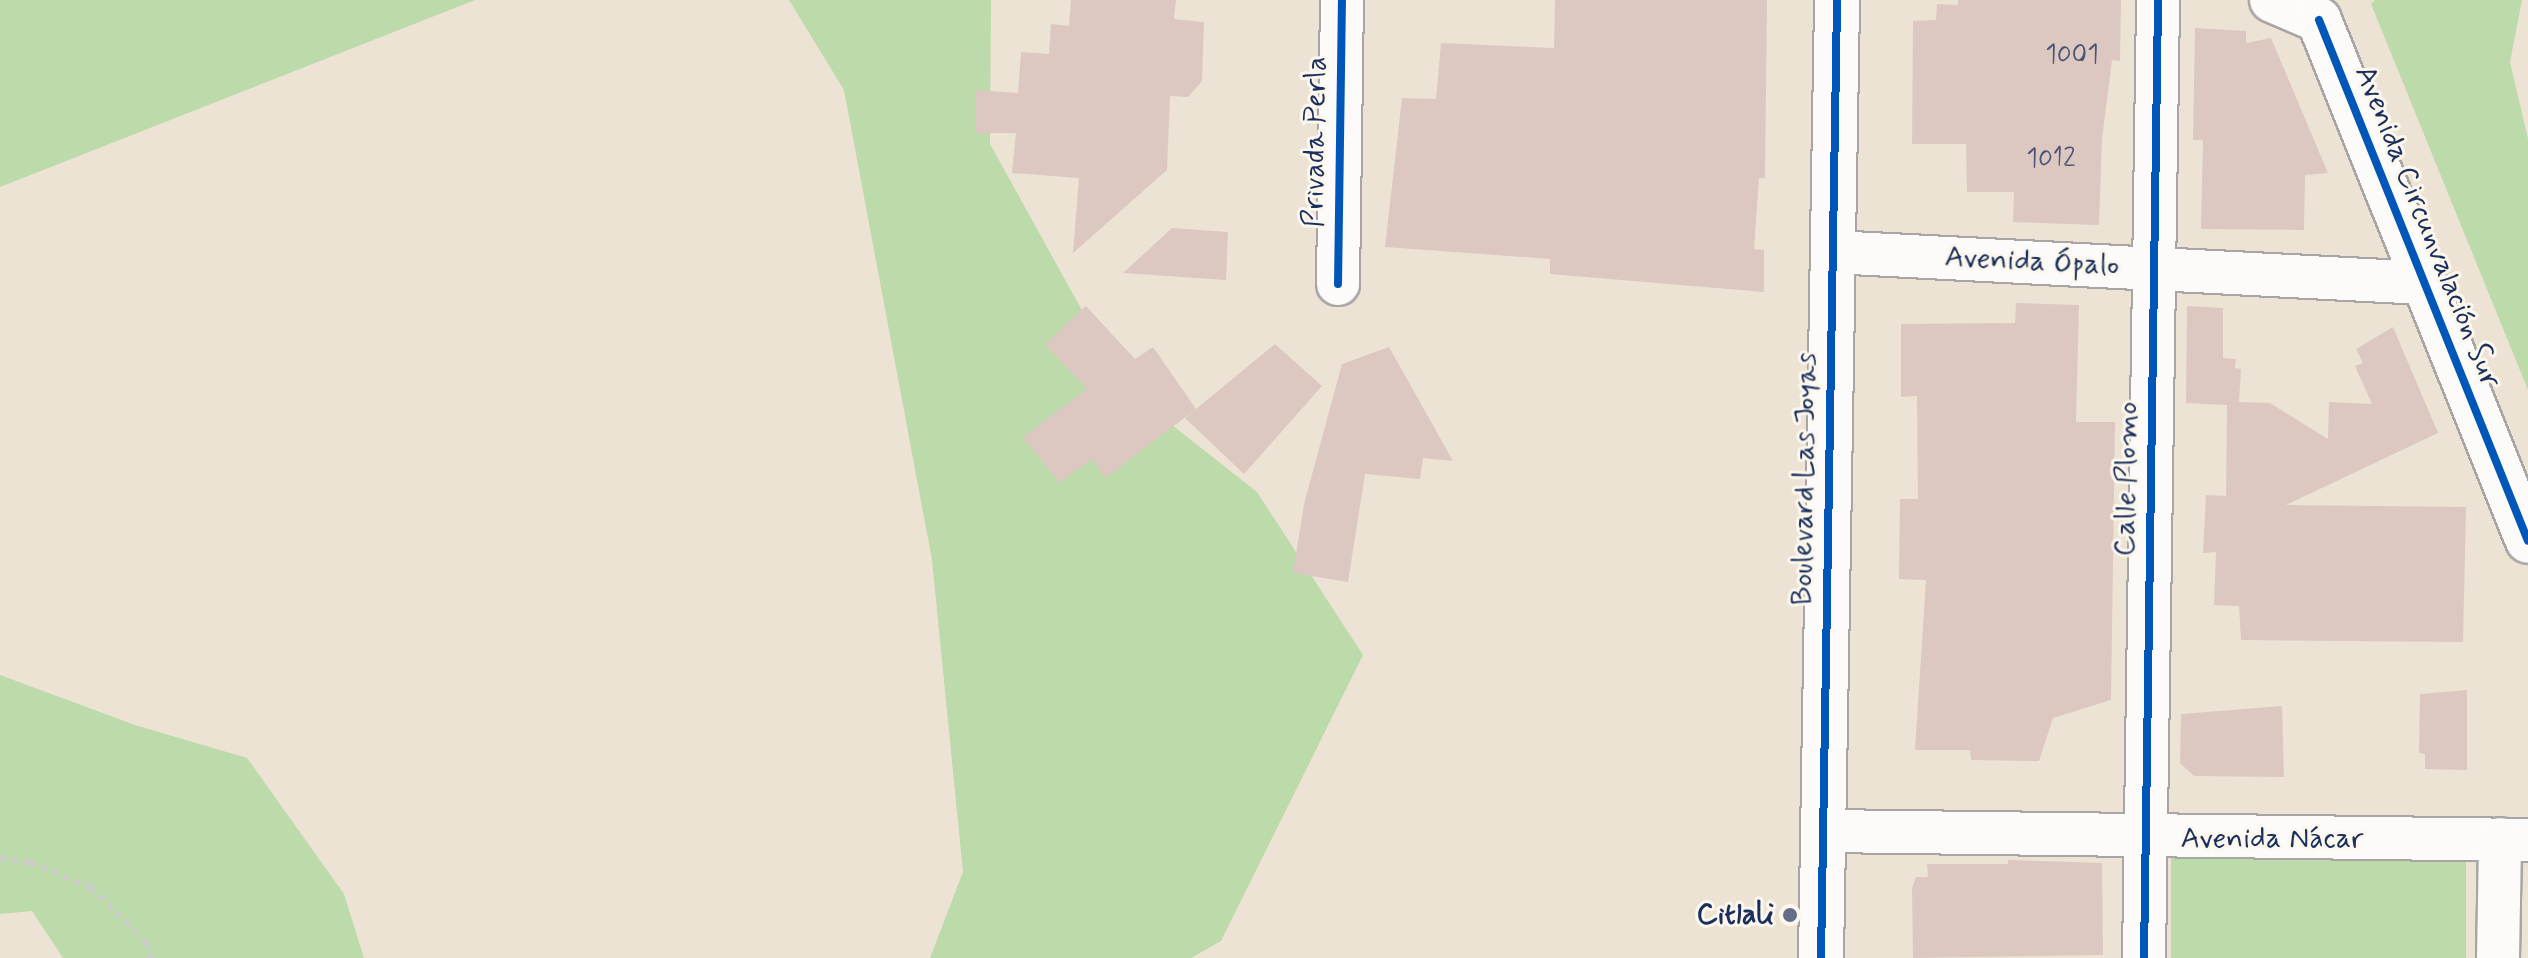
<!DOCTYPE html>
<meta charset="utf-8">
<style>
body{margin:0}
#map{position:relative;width:2528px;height:958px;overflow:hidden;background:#ece3d5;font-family:Mynerve,sans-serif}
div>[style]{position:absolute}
.green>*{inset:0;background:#bcdaaa;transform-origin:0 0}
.building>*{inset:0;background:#dcc8c1}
.path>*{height:5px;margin-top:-2.5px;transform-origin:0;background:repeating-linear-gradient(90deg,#cdcbcc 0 6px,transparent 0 12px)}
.roads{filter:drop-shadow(2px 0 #a8a5a4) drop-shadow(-2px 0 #a8a5a4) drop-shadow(0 2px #a8a5a4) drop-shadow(0 -2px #a8a5a4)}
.street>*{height:42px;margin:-21px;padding:0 21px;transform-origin:21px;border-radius:21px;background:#fcfbf9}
.secondary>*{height:44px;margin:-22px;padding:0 22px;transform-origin:22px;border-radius:22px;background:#fcfbf9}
.cycleway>*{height:8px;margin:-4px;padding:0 4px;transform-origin:4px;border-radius:4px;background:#0057b8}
.dots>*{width:22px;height:22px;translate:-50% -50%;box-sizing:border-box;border:4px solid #fbf7ec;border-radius:50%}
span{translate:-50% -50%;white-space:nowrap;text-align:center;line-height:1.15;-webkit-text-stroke:6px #fbf7ec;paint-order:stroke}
.number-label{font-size:26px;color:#4b5577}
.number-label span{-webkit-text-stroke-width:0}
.street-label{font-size:30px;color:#1b2f5e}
.poi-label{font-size:30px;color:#1b2f5e;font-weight:700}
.right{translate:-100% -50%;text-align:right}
</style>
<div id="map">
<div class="green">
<div style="clip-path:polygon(0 0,475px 0,0 187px)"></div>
<div style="clip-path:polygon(789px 0,991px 0,990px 144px,1125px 388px,1257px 492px,1363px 655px,1221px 941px,1191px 958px,930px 958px,963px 872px,932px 560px,844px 90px)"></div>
<div style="clip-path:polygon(2375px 0,2522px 0,2510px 62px,2528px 139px,2528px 390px,2371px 4px)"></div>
<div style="clip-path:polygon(0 675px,135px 725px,247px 758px,344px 894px,364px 958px,63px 958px,32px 911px,0 914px)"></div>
<div style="left:2171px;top:857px;width:295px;height:101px"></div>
</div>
<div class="building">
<div style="clip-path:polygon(1071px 0,1176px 0,1174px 19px,1204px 22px,1202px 81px,1188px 97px,1170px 96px,1167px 170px,1073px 253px,1079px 178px,1012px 173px,1016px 133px,975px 133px,975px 90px,1018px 93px,1021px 52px,1049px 54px,1051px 24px,1069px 26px)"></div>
<div style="clip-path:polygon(1555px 0,1767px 0,1765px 178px,1759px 178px,1754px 249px,1764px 250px,1764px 292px,1550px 274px,1550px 259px,1385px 247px,1402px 98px,1436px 99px,1441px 43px,1554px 48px)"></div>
<div style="clip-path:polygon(1958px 0,2121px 0,2120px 61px,2112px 60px,2102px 139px,2099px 225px,2013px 222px,2014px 192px,1967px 192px,1966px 144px,1912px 144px,1913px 21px,1936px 20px,1937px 4px,1958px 5px)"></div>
<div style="clip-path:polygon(2195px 28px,2246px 31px,2246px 43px,2271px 38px,2328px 173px,2305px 175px,2304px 230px,2201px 229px,2203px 140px,2193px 140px)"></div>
<div style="clip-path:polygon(1172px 228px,1228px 232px,1226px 280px,1123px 273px)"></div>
<div style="clip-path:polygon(2016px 303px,2079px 305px,2076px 422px,2115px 422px,2111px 700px,2053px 718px,2039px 761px,1971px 760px,1970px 750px,1915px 750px,1926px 580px,1899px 579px,1900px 499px,1918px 499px,1917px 396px,1901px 397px,1901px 324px,2015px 323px)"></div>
<div style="clip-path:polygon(1086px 306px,1135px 359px,1153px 347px,1196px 409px,1105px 478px,1092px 459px,1059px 483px,1023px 437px,1087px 389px,1045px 344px)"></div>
<div style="clip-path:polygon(2187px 306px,2223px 308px,2223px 358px,2236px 359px,2235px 368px,2241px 369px,2239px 402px,2270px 403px,2328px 439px,2329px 402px,2372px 404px,2355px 366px,2363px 363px,2356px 349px,2393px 327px,2438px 433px,2286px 505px,2466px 507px,2463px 642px,2241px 640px,2239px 606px,2214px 605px,2216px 552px,2203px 553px,2206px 495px,2226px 496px,2227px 405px,2186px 403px)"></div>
<div style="clip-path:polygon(1275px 344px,1322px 386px,1244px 474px,1185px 418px)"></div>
<div style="clip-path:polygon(1389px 347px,1453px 461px,1423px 458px,1420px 479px,1365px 474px,1348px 582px,1293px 573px,1304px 504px,1342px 364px)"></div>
<div style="clip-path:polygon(2467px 690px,2467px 770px,2425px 769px,2425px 754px,2419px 753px,2420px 694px)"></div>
<div style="clip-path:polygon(2282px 706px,2284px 777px,2194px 776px,2180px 763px,2181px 714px)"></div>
<div style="clip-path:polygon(2008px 860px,2102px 863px,2103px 955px,1913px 958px,1912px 888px,1916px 877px,1928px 877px,1927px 864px,2008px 864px)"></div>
</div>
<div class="path">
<div style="left:0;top:858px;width:30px;rotate:8deg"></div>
<div style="left:30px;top:862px;width:66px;rotate:22.3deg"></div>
<div style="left:91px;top:887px;width:78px;rotate:44.5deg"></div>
<div style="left:147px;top:942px;width:16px;rotate:76deg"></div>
</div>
<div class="roads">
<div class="street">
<div style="left:1833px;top:252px;width:591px;rotate:3.01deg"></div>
<div style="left:1338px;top:284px;width:284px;rotate:-89.2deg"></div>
<div style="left:1823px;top:831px;width:705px;rotate:0.73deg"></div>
<div style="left:2144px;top:958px;width:958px;rotate:-89.16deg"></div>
<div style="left:2498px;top:958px;width:119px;rotate:-89deg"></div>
</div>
<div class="secondary">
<div style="left:2272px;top:0;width:51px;rotate:23.1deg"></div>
<div style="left:2319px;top:20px;width:561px;rotate:68.14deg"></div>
<div style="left:1821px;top:958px;width:958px;rotate:-89.04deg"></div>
</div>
</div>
<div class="cycleway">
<div style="left:2319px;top:20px;width:561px;rotate:68.14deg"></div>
<div style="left:1338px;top:284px;width:284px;rotate:-89.2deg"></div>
<div style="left:1821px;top:958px;width:958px;rotate:-89.04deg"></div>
<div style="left:2144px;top:958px;width:958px;rotate:-89.16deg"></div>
</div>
<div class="dots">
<div style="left:1790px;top:915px;background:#646e88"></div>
</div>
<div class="number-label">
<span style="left:2072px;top:56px">1001</span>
<span style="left:2051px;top:160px">1012</span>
</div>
<div class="street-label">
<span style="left:1316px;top:142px;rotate:-89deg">Privada Perla</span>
<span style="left:2427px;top:227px;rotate:68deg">Avenida Circunvalación Sur</span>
<span style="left:2032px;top:262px;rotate:3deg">Avenida Ópalo</span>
<span style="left:1805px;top:479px;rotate:-89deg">Boulevard Las Joyas</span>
<span style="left:2127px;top:479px;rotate:-89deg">Calle Plomo</span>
<span style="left:2272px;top:839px">Avenida Nácar</span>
</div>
<div class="poi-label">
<span class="right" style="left:1774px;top:915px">Citlali</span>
</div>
</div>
